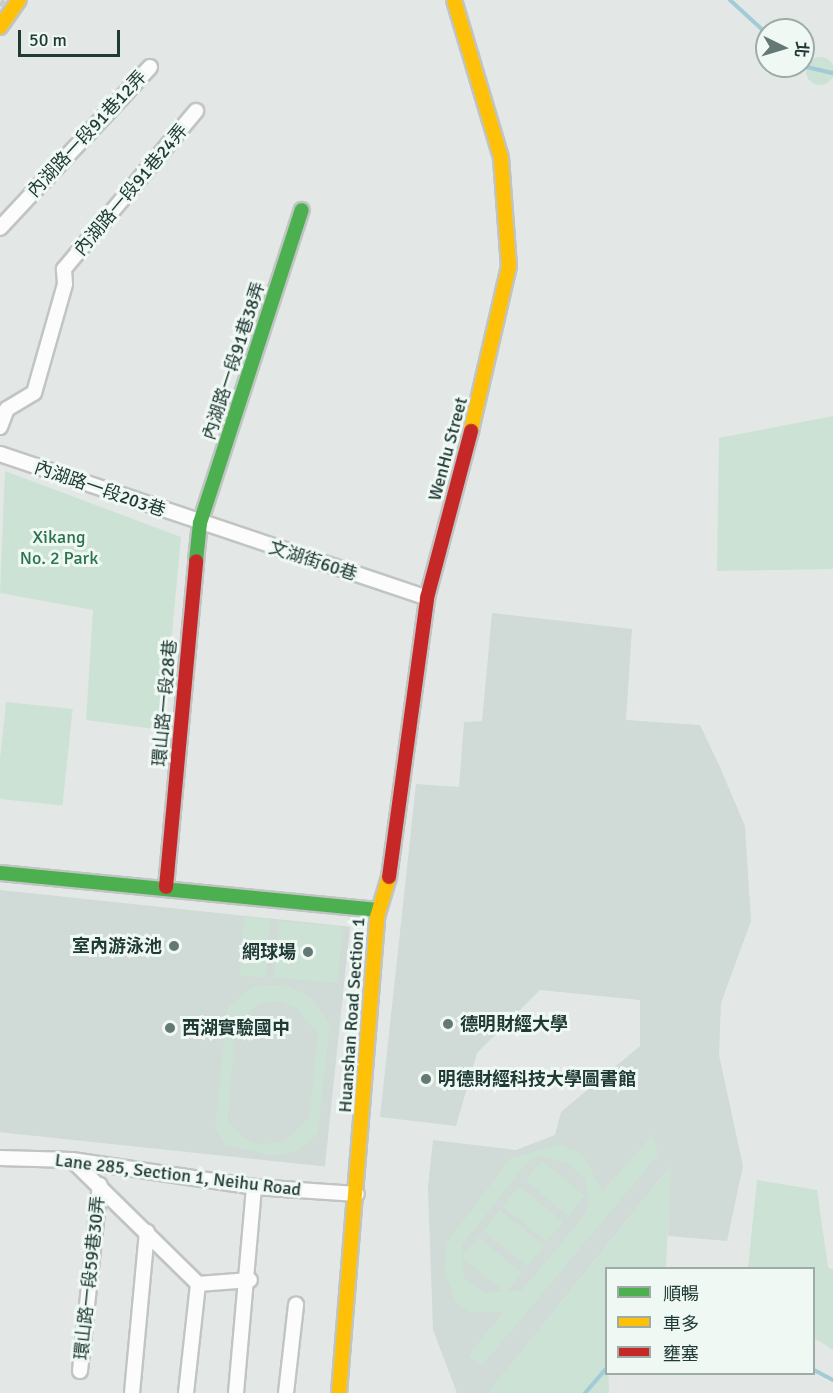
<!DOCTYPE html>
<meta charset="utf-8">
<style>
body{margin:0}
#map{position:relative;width:833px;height:1393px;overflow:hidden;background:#e3e8e6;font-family:Signika,"Noto Sans TC",sans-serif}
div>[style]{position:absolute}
.built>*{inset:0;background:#d0dad6;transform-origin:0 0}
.green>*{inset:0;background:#cbe2d4;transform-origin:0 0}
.round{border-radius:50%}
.stream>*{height:4px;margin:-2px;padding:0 2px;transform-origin:2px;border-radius:2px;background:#a2cbd7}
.roads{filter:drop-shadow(2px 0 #c0c5c3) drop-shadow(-2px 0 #c0c5c3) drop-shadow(0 2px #c0c5c3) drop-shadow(0 -2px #c0c5c3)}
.street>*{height:14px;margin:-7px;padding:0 7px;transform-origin:7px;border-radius:7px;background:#fbfcfb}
.fast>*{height:14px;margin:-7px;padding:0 7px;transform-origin:7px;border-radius:7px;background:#4caf50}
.slow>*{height:14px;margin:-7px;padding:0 7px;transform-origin:7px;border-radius:7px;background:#ffc107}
.jam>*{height:14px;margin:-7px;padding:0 7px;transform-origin:7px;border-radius:7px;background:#c62828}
.rail>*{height:4px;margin-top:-2px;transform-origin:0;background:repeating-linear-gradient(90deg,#c6cac9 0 12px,transparent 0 18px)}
.dots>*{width:16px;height:16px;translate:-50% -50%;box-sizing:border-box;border:3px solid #f0f8f4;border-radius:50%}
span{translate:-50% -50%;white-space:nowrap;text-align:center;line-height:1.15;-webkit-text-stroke:6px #f0f8f4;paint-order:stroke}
.street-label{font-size:18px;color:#203b36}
.park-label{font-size:18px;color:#2a734c}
.poi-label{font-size:18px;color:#203b36;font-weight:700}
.right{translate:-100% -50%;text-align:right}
.left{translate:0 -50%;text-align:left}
.legend{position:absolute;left:605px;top:1267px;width:210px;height:108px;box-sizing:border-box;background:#f0f8f4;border:2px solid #9daca8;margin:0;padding:8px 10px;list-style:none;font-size:18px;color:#203b36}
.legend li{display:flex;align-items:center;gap:12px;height:30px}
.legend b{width:30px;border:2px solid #9daca8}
.north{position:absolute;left:755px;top:18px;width:60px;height:60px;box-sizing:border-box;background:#f0f8f4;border:2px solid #9daca8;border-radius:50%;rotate:95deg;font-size:16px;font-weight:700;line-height:24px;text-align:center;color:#203b36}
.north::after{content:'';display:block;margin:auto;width:21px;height:27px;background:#647874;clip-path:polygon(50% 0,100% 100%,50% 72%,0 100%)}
.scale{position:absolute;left:18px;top:30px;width:102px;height:27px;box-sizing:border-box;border:3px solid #203b36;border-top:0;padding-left:8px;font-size:18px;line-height:21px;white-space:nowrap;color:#203b36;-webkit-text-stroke:4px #f0f8f4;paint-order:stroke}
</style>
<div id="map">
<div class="built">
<div style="clip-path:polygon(492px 613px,632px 629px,626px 720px,700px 725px,719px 765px,745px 826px,751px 921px,721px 1003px,719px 1055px,743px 1166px,727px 1241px,668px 1236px,670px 1167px,488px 1393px,457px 1393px,433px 1330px,428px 1187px,433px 1140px,516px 1150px,555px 1135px,561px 1112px,640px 1046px,640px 1000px,540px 990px,477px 1053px,456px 1126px,380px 1117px,416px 784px,459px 787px,464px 722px,482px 721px)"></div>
<div style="left:0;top:890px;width:352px;height:241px;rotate:6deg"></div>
</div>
<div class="green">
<div class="round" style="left:806px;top:57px;width:28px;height:28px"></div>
<div style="clip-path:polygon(833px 416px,833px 569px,717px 571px,719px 438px)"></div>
<div style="clip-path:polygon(5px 471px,181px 537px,163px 730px,86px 720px,93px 610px,0 593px)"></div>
<div style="left:6px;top:702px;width:67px;height:97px;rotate:6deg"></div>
<div style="left:244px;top:917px;width:26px;height:59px;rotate:4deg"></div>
<div style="left:279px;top:921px;width:64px;height:57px;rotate:5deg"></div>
<div style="clip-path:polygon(evenodd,283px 984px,310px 997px,330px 1024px,318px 1133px,299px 1150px,273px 1156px,226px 1145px,215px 1129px,227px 1008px,252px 987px,283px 984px,279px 1001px,295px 1007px,318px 1033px,309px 1118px,284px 1142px,257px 1144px,242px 1137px,228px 1119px,236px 1021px,260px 1004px,279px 1001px)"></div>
<div style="clip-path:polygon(evenodd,653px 1134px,658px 1155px,483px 1365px,468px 1356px,503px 1312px,468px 1312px,455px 1301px,445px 1274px,446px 1243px,510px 1159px,559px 1144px,583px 1154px,602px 1192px,653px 1134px,539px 1156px,567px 1163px,584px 1178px,589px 1202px,585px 1214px,522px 1290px,485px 1293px,464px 1278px,462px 1245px,526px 1164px,539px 1156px)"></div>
<div style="left:542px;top:1160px;width:56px;height:26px;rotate:40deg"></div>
<div style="clip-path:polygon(671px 1166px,666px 1268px,606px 1268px,609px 1393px,488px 1393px)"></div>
<div style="clip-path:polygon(757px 1180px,817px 1190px,828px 1267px,833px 1270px,833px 1350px,814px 1338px,814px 1268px,748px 1268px)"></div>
<div style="left:519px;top:1186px;width:57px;height:26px;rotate:39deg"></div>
<div style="left:500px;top:1210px;width:57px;height:27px;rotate:39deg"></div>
<div style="left:478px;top:1237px;width:57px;height:26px;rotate:39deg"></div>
</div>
<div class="stream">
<div style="left:730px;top:0;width:50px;rotate:42.6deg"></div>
<div style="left:802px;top:66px;width:32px;rotate:13deg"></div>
<div style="left:814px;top:1370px;width:21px;rotate:28deg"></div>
<div style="left:585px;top:1393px;width:32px;rotate:-49deg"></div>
</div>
<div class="roads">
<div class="street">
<div style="left:0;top:228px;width:220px;rotate:-47deg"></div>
<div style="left:0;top:427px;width:19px;rotate:-69deg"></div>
<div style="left:7px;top:409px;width:31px;rotate:-31deg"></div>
<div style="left:34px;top:393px;width:113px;rotate:-74.1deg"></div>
<div style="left:65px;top:284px;width:15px;rotate:-94deg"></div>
<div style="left:64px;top:269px;width:206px;rotate:-50.1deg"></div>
<div style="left:0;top:454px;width:451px;rotate:18.6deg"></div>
<div style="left:0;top:1158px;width:72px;rotate:1.6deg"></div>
<div style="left:72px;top:1160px;width:184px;rotate:8.4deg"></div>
<div style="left:254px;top:1187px;width:103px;rotate:3.9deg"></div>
<div style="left:72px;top:1160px;width:177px;rotate:44.5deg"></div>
<div style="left:198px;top:1284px;width:52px;rotate:-4.4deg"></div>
<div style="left:80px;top:1371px;width:187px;rotate:-83.9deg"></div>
<div style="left:132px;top:1393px;width:162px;rotate:-84.7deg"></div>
<div style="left:186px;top:1393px;width:110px;rotate:-83.7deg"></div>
<div style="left:236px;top:1393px;width:207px;rotate:-85deg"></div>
<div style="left:286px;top:1393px;width:89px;rotate:-83.5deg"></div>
</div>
<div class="fast">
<div style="left:196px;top:561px;width:38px;rotate:-84deg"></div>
<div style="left:200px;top:523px;width:329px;rotate:-72deg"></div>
<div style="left:0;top:873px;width:380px;rotate:5.6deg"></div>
</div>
<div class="slow">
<div style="left:454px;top:0;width:165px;rotate:73.4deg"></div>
<div style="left:501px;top:158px;width:108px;rotate:85.8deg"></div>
<div style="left:509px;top:266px;width:169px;rotate:103deg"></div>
<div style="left:0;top:27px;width:33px;rotate:-55deg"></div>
<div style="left:339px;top:1393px;width:478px;rotate:-85.4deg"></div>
<div style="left:377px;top:917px;width:42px;rotate:-73.3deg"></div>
</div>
<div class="jam">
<div style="left:389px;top:877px;width:282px;rotate:-82.2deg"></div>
<div style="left:427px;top:598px;width:173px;rotate:-75.2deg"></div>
<div style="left:166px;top:887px;width:327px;rotate:-84.7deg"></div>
</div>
</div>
<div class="rail">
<div style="left:0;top:6px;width:7px;rotate:-56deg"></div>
</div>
<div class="dots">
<div style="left:174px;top:946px;background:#647874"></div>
<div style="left:308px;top:952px;background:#647874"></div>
<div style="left:448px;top:1024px;background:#647874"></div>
<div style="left:170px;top:1028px;background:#647874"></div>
<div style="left:426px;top:1079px;background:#647874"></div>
</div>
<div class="street-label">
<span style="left:87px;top:134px;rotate:-47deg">內湖路一段91巷12弄</span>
<span style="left:131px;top:190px;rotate:-50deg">內湖路一段91巷24弄</span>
<span style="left:234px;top:361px;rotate:-72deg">內湖路一段91巷38弄</span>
<span style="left:448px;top:449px;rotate:-75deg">WenHu Street</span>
<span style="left:100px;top:489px;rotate:19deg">內湖路一段203巷</span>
<span style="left:313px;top:561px;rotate:18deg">文湖街60巷</span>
<span style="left:165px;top:703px;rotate:-85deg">環山路一段28巷</span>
<span style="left:352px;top:1015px;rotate:-86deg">Huanshan Road Section 1</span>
<span style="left:178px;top:1175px;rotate:7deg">Lane 285, Section 1, Neihu Road</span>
<span style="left:90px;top:1278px;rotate:-84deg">環山路一段59巷30弄</span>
</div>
<div class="park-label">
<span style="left:59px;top:548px">Xikang<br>No. 2 Park</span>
</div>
<div class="poi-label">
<span class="right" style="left:162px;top:946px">室內游泳池</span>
<span class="right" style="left:296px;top:952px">網球場</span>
<span class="left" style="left:460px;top:1024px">德明財經大學</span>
<span class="left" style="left:182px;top:1028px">西湖實驗國中</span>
<span class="left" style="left:438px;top:1079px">明德財經科技大學圖書館</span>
</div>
<ul class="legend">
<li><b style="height:8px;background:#4caf50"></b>順暢</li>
<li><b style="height:8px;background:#ffc107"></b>車多</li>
<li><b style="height:8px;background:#c62828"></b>壅塞</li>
</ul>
<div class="north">北</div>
<div class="scale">50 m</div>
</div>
